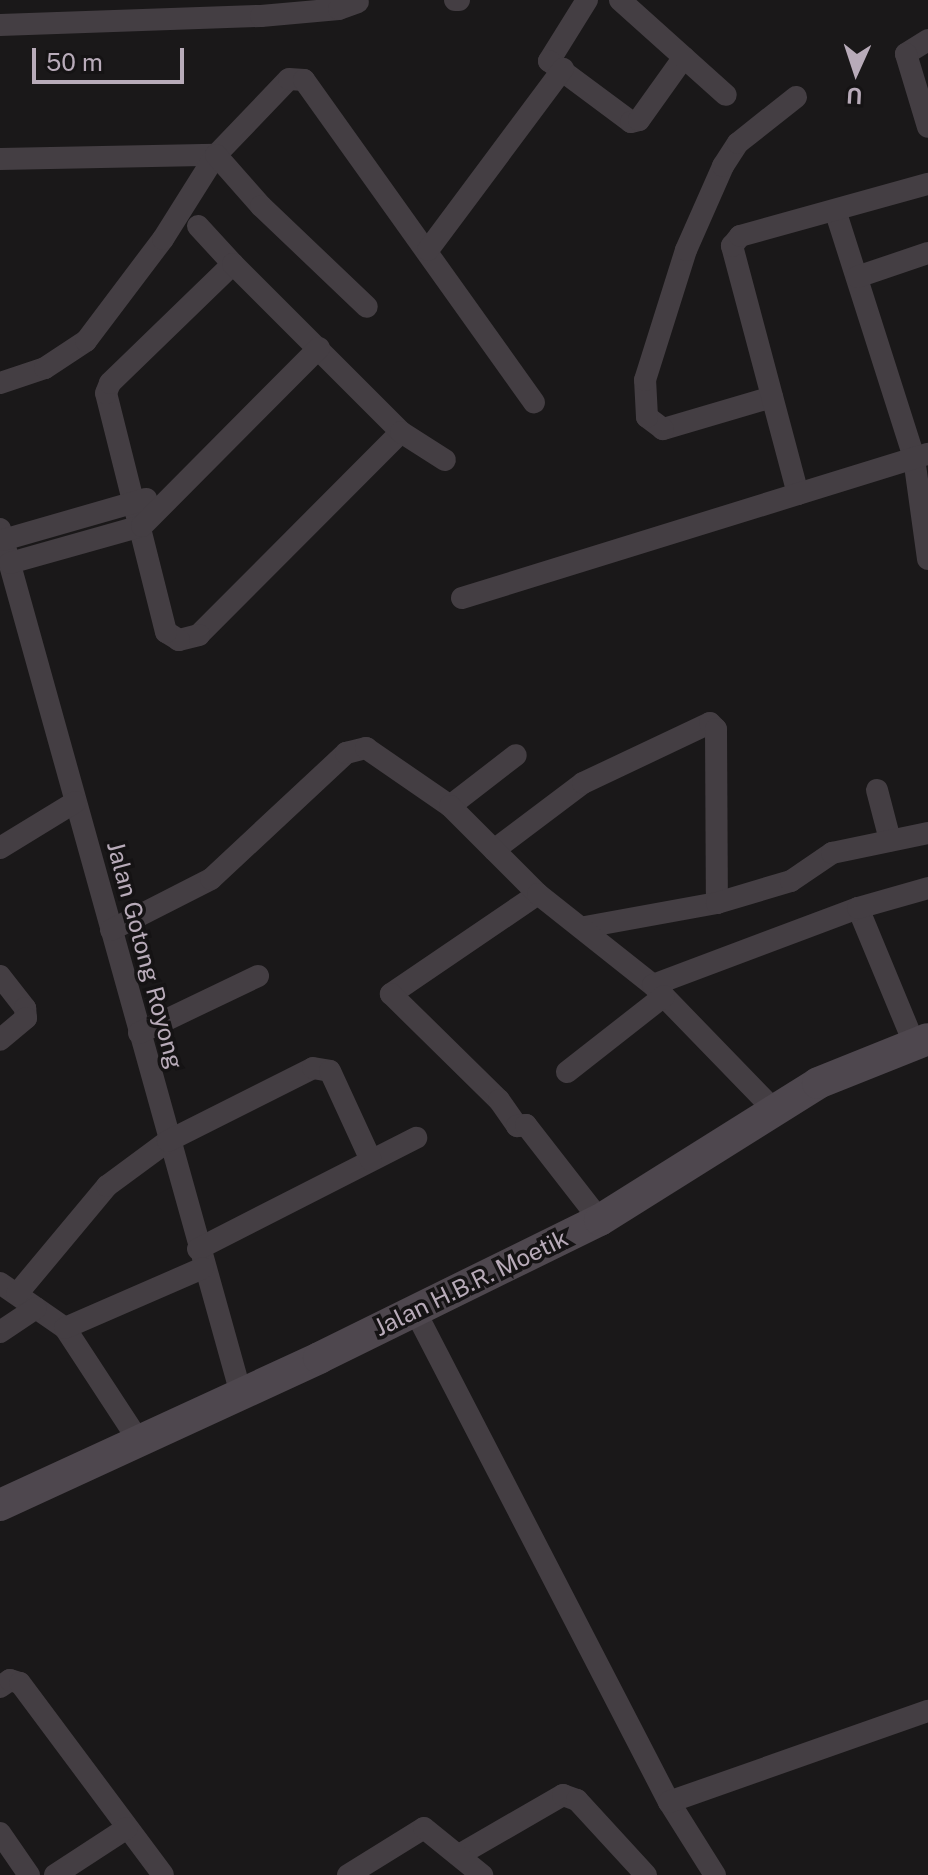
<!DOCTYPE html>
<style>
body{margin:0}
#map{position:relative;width:928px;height:1875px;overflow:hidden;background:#1a1819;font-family:"Public Sans",sans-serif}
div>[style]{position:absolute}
.street>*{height:22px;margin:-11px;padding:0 11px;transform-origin:11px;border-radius:11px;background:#443e43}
.secondary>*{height:32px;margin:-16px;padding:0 16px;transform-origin:16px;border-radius:16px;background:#4e474e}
span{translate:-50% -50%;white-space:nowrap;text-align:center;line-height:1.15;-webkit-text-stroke:7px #151314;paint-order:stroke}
.street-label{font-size:24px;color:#b8abb9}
.north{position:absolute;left:816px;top:32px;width:80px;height:80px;-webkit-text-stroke:6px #151314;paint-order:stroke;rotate:183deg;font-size:22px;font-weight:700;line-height:32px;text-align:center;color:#b8abb9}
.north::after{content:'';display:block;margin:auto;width:28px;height:36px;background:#b8abb9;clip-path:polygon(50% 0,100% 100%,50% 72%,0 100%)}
.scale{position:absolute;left:32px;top:48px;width:152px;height:36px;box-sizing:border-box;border:4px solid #b8abb9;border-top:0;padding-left:10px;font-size:24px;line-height:28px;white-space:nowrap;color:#b8abb9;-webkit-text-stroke:6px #151314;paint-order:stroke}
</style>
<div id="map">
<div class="street">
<div style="left:455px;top:0;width:4px"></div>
<div style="left:587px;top:0;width:72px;rotate:121.9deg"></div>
<div style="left:549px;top:61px;width:102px;rotate:36.6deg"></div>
<div style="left:631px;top:122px;width:8px;rotate:-14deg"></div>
<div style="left:639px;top:120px;width:77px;rotate:-54.5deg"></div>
<div style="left:620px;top:0;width:142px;rotate:41.9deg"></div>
<div style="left:0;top:25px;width:261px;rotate:-2deg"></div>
<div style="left:261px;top:16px;width:78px;rotate:-5.1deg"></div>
<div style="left:339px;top:9px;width:20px;rotate:-20deg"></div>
<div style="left:928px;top:40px;width:26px;rotate:148deg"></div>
<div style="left:906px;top:54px;width:76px;rotate:73.2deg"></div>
<div style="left:0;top:159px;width:216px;rotate:-1.1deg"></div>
<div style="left:216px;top:155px;width:105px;rotate:-46.2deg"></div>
<div style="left:289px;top:79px;width:15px;rotate:4deg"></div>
<div style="left:304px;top:80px;width:396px;rotate:54.5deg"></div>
<div style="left:836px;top:213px;width:257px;rotate:72.3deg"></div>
<div style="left:914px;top:458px;width:102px;rotate:82.1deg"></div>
<div style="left:198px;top:226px;width:52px;rotate:47.4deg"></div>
<div style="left:428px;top:250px;width:226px;rotate:-53.3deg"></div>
<div style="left:857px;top:277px;width:75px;rotate:-18.7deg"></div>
<div style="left:0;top:383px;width:47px;rotate:-18.4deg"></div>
<div style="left:45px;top:368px;width:49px;rotate:-33.4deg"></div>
<div style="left:86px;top:341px;width:128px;rotate:-53deg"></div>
<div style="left:163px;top:239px;width:99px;rotate:-57.8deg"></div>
<div style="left:216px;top:155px;width:68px;rotate:48.6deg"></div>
<div style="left:261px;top:206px;width:146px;rotate:43.6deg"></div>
<div style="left:772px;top:397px;width:114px;rotate:163.6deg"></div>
<div style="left:663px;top:429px;width:20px;rotate:-143deg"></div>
<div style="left:647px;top:417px;width:37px;rotate:-93deg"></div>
<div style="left:645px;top:380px;width:136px;rotate:-72.5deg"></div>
<div style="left:686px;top:250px;width:92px;rotate:-66.2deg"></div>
<div style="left:723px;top:166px;width:27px;rotate:-57deg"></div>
<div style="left:738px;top:143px;width:74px;rotate:-38.4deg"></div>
<div style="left:401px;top:432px;width:286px;rotate:134.9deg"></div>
<div style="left:199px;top:635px;width:21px;rotate:166deg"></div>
<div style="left:179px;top:640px;width:15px;rotate:-148deg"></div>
<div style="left:166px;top:632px;width:246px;rotate:-104.1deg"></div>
<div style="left:106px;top:393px;width:11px;rotate:-68deg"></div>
<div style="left:110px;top:383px;width:171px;rotate:-44.1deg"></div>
<div style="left:233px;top:264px;width:238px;rotate:45deg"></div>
<div style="left:401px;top:432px;width:52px;rotate:32.5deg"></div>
<div style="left:798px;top:494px;width:257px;rotate:-104.9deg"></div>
<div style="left:732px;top:246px;width:13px;rotate:-51deg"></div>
<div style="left:740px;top:236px;width:195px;rotate:-15.5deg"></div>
<div style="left:0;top:529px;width:898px;rotate:74.43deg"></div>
<div style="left:3px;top:540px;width:149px;rotate:-16deg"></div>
<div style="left:10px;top:563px;width:137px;rotate:-15.7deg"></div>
<div style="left:142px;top:526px;width:251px;rotate:-45.2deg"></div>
<div style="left:462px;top:598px;width:488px;rotate:-17.2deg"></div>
<div style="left:877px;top:790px;width:52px;rotate:75.4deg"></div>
<div style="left:450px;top:806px;width:83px;rotate:-37.7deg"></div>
<div style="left:0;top:848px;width:88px;rotate:-31.5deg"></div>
<div style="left:494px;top:850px;width:111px;rotate:-37deg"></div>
<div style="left:583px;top:783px;width:140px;rotate:-25.3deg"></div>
<div style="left:710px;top:723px;width:8px;rotate:45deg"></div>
<div style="left:716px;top:729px;width:174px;rotate:89.7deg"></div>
<div style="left:538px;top:894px;width:178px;rotate:145.8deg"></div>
<div style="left:391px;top:994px;width:151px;rotate:44.5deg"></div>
<div style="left:499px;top:1100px;width:32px;rotate:55deg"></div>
<div style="left:517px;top:1126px;width:9px;rotate:-6deg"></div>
<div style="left:526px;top:1125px;width:120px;rotate:52.1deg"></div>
<div style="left:858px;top:908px;width:146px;rotate:67.5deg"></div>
<div style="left:585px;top:927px;width:134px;rotate:-10.3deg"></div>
<div style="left:717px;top:903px;width:77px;rotate:-16.6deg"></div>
<div style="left:791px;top:881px;width:50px;rotate:-34.3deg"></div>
<div style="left:832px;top:853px;width:98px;rotate:-11.8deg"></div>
<div style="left:111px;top:930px;width:112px;rotate:-27deg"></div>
<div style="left:211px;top:879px;width:185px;rotate:-43deg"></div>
<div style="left:346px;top:753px;width:21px;rotate:-14deg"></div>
<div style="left:366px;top:748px;width:102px;rotate:34.6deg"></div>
<div style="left:450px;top:806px;width:124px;rotate:45deg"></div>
<div style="left:538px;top:894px;width:147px;rotate:38.4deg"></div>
<div style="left:653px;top:985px;width:173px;rotate:45.9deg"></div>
<div style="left:0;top:976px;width:41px;rotate:52deg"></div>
<div style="left:25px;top:1008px;width:10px;rotate:84deg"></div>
<div style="left:26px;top:1018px;width:34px;rotate:140deg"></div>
<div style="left:653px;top:985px;width:219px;rotate:-20.6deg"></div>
<div style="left:858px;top:908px;width:73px;rotate:-15.9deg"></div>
<div style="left:139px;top:1033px;width:132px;rotate:-25.6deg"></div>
<div style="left:567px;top:1072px;width:123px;rotate:-38.1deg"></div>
<div style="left:198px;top:1249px;width:245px;rotate:-27deg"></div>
<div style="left:0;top:1283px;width:79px;rotate:34.7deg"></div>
<div style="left:65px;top:1328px;width:135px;rotate:56.8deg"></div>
<div style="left:17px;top:1294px;width:141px;rotate:-50.2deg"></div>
<div style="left:107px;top:1186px;width:76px;rotate:-36.4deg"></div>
<div style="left:168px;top:1141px;width:162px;rotate:-26.7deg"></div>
<div style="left:313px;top:1068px;width:17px;rotate:10deg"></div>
<div style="left:330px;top:1071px;width:98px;rotate:65.3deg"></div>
<div style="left:415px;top:1311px;width:553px;rotate:62.65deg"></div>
<div style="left:65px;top:1328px;width:150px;rotate:-23.5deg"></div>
<div style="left:0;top:1332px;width:43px;rotate:-33.7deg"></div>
<div style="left:0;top:1687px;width:12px;rotate:-35deg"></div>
<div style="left:10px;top:1680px;width:10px;rotate:17deg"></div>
<div style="left:20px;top:1683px;width:239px;rotate:53.3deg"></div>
<div style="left:0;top:1833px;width:51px;rotate:55.4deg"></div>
<div style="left:459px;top:1855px;width:120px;rotate:-30deg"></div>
<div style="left:563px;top:1795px;width:15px;rotate:20deg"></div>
<div style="left:577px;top:1800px;width:102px;rotate:47.4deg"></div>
<div style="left:55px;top:1875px;width:86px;rotate:-33.1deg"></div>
<div style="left:348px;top:1875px;width:89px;rotate:-31.7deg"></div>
<div style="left:424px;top:1828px;width:75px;rotate:39deg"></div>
<div style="left:715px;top:1875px;width:86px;rotate:-122.2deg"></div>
<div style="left:669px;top:1802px;width:275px;rotate:-19.4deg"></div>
</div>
<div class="secondary">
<div style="left:0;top:1505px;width:351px;rotate:-24.7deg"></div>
<div style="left:319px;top:1358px;width:313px;rotate:-26.2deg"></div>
<div style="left:600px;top:1220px;width:257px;rotate:-32.1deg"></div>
<div style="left:818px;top:1083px;width:118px;rotate:-21.8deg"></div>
</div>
<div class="street-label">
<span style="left:145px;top:955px;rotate:75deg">Jalan Gotong Royong</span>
<span style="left:471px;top:1283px;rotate:-26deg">Jalan H.B.R. Moetik</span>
</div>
<div class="north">U</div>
<div class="scale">50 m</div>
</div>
